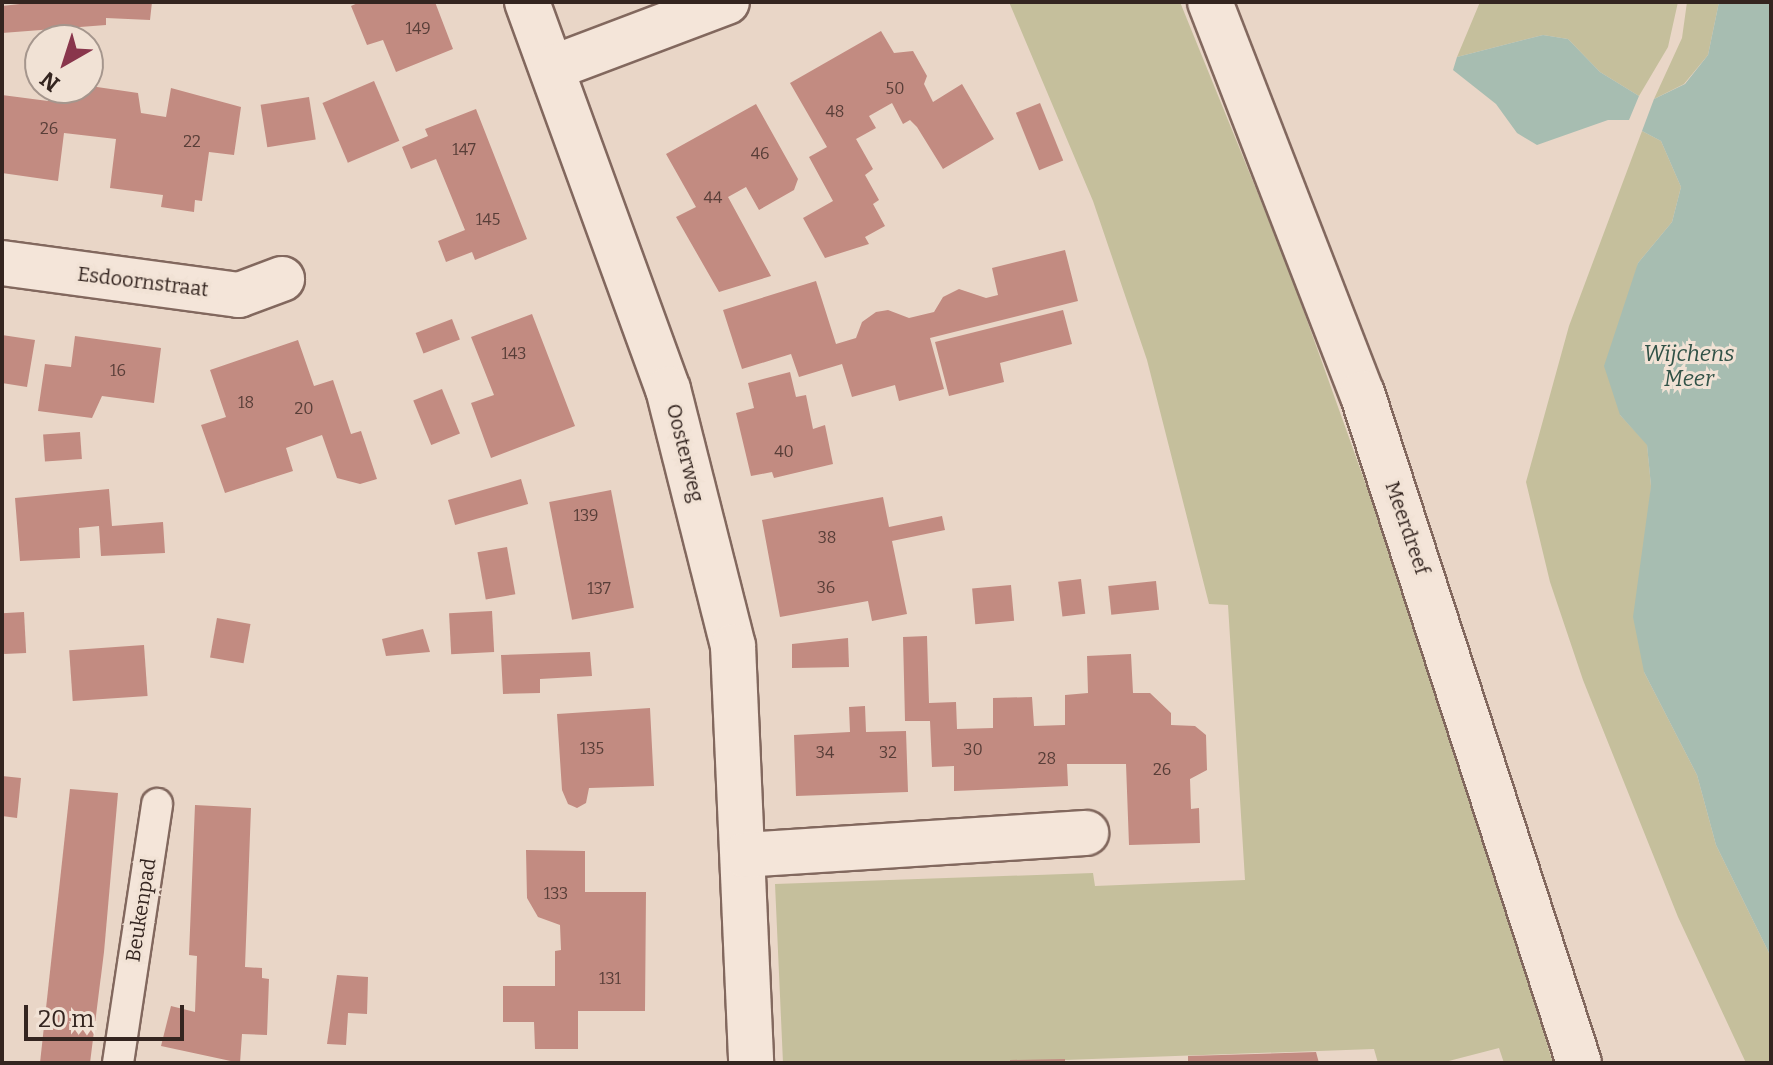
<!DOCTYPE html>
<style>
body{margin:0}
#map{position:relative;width:1773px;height:1065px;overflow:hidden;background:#e9d6c7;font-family:Bitter,serif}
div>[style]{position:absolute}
.green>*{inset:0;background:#c5bf9c}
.water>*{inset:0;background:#a7bdb1}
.building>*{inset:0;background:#c28b81;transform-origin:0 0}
.roads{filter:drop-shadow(2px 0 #82685e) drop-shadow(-2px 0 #82685e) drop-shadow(0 2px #82685e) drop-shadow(0 -2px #82685e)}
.service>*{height:30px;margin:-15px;padding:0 15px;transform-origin:15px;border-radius:15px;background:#f4e5d9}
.minor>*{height:44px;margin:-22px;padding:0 22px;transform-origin:22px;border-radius:22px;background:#f4e5d9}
.tertiary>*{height:44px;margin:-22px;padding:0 22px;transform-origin:22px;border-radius:22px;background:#f4e5d9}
span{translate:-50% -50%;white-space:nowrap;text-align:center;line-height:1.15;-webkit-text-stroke:6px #f1e2d5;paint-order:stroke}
.number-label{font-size:16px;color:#583e38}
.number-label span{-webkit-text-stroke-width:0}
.street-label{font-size:20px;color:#342520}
.water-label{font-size:22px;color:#315247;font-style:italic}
.frame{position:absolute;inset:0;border:4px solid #342520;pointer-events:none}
.north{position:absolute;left:24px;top:24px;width:80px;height:80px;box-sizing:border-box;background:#f1e2d5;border:2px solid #a5968d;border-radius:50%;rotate:219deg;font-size:22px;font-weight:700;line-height:32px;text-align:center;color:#342520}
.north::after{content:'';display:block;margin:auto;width:28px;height:36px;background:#89364c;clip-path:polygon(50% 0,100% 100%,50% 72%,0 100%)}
.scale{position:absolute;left:24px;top:1005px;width:160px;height:36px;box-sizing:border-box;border:4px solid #342520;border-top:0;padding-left:10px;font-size:24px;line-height:28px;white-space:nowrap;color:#342520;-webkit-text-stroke:6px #f1e2d5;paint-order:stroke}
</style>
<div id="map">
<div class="green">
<div style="clip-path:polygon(1009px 2px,1180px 2px,1289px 270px,1424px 647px,1553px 1063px,1504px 1063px,1499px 1048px,1441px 1063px,1378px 1063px,1374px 1049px,980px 1063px,783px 1063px,775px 884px,1093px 873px,1095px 886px,1245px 880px,1228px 605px,1209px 604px,1147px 360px,1093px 201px)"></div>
<div style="clip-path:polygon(1480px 2px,1678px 2px,1668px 47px,1639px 96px,1600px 72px,1568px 39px,1543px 35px,1457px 57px)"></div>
<div style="clip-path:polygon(1687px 2px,1719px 2px,1708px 55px,1684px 84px,1654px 99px,1682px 38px)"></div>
<div style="clip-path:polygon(1642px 131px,1661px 141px,1681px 187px,1672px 222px,1638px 263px,1620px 415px,1647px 444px,1651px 486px,1644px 672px,1697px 775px,1716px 845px,1771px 957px,1771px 1063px,1746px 1063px,1678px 917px,1583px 680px,1550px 582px,1526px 482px,1569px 326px)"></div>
</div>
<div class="water">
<div style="clip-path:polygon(1719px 2px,1771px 2px,1771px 957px,1716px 845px,1697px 775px,1644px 672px,1633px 617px,1651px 486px,1647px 445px,1620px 415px,1604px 366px,1638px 263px,1672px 222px,1681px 187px,1661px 141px,1642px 131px,1654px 99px,1685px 84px,1708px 55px)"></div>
<div style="clip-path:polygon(1543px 35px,1568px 39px,1600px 72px,1639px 96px,1629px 120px,1608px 120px,1537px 145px,1517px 133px,1496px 104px,1453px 70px,1457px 57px)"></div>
</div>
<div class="building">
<div style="clip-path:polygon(37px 2px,152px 2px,150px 20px,106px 18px,106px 25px,2px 33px,2px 6px)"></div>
<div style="clip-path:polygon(360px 2px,435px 2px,453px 49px,396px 72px,383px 40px,367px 45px,351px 6px)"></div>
<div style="clip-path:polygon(881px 31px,894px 53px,913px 51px,927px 76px,924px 84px,933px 102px,962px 84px,994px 139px,943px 169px,917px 127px,910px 120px,903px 124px,892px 103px,869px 116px,876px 128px,856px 139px,873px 169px,865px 175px,879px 200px,873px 204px,885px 226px,865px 237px,869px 244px,825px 258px,803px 218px,833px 201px,809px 157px,827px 147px,790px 83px)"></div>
<div style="left:374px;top:81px;width:65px;height:56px;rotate:67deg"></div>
<div style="clip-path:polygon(97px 87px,138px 93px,141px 113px,166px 117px,171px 88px,241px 107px,234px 155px,209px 152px,202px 201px,195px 200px,194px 212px,161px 207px,163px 195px,110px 188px,116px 139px,64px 133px,58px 181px,2px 173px,2px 95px,48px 101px,53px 88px)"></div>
<div style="left:309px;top:97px;width:43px;height:49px;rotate:81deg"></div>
<div style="left:1040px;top:103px;width:62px;height:26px;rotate:68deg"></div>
<div style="clip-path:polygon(756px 104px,798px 179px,794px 190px,759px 210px,746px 187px,728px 197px,771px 276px,719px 292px,676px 217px,696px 207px,666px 154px)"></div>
<div style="clip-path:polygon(476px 109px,527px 239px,475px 260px,472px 252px,446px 262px,438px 241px,465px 230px,436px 159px,411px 169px,402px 147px,428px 136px,425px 129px)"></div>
<div style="clip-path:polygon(1065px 250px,1078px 301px,930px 338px,944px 389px,899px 401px,895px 385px,852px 397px,842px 364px,799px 377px,791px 354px,742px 369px,723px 310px,816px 281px,836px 344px,856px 338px,862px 322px,876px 312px,888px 310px,909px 318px,934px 312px,943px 297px,959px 289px,986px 298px,998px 295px,992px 268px)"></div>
<div style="clip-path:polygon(1063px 310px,1072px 344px,1000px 363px,1004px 382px,949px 396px,935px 342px)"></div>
<div style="clip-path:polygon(532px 314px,575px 426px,491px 458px,471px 403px,494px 395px,471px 337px)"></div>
<div style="left:452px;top:319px;width:22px;height:39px;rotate:69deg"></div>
<div style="clip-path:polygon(2px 335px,35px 340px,27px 387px,2px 383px)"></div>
<div style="clip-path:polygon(75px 336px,161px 348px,154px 403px,102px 396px,92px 418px,38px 411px,45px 364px,71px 367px)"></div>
<div style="clip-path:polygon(298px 340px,314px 386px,333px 380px,351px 434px,361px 431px,377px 479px,360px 484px,337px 478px,322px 435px,286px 448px,293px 471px,225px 493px,201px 425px,226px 417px,210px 370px)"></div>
<div style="clip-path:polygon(790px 372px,796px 397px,806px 395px,813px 429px,825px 425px,833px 464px,774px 478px,772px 472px,751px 476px,736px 413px,754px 408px,748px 383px)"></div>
<div style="left:442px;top:389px;width:48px;height:31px;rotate:68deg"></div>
<div style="left:80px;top:432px;width:27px;height:37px;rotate:86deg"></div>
<div style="left:521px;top:479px;width:26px;height:76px;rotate:74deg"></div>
<div style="clip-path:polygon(109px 489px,112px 526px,163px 522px,165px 553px,101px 556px,99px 526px,79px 528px,80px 558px,20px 561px,15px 498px)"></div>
<div style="left:611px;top:490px;width:120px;height:63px;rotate:79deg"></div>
<div style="clip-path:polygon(883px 497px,889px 527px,942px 516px,945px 530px,892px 541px,907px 614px,872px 621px,868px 601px,780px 617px,762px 520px)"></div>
<div style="left:507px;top:547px;width:48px;height:30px;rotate:80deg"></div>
<div style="left:1081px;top:579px;width:35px;height:23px;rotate:83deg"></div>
<div style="left:1156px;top:581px;width:29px;height:48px;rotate:84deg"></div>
<div style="left:1011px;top:585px;width:36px;height:39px;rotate:85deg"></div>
<div style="left:492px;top:611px;width:41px;height:43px;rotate:87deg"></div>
<div style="left:24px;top:612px;width:41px;height:22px;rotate:87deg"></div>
<div style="left:217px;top:618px;width:34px;height:40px;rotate:10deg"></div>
<div style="clip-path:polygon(423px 629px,430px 652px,386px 656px,382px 639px)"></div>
<div style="clip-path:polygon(927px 636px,929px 703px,956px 702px,957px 729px,993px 728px,993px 698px,1032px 697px,1034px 726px,1065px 725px,1065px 695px,1088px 693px,1087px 656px,1131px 654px,1133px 693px,1150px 693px,1171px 713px,1171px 725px,1195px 726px,1206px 735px,1207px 770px,1190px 779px,1191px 809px,1199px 808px,1200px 843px,1129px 845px,1126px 764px,1067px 764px,1068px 786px,954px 791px,954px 766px,932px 767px,930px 721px,905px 721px,903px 637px)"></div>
<div style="clip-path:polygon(848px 638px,849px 667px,792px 668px,792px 644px)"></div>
<div style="left:144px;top:645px;width:51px;height:75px;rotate:86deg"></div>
<div style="clip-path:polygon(590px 652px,592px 676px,540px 679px,540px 693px,503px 694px,501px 655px)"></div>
<div style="clip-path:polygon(865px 706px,866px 732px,906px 731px,908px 792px,796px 796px,794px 735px,850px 732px,849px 707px)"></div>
<div style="clip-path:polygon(650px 708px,654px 786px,589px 788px,586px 803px,577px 808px,568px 804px,562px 790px,557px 714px)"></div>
<div style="clip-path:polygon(2px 776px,21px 778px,17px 818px,2px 816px)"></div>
<div style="clip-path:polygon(70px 789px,118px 793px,104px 952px,90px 1063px,40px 1063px)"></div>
<div style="clip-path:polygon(195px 805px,251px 808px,245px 967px,262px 968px,262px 978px,269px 979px,267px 1035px,242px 1034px,240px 1063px,161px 1046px,171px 1006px,195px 1012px,197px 956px,189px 955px)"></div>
<div style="clip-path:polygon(526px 850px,585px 851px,585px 892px,646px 892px,645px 1011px,578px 1011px,578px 1049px,535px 1049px,534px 1022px,503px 1022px,503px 986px,555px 986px,555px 951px,561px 950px,560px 925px,538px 917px,527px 898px)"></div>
<div style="clip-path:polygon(337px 975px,368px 977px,367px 1014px,348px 1013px,346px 1045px,327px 1044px)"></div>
<div style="clip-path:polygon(1316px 1052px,1319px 1063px,1188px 1063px,1188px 1056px)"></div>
<div style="clip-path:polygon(1065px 1059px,1065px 1063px,1010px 1063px,1010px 1060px)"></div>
</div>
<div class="roads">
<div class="service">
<div style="left:118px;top:1063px;width:262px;rotate:-81.4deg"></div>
</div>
<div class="minor">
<div style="left:527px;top:2px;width:412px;rotate:70deg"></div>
<div style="left:668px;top:389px;width:265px;rotate:75.8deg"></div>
<div style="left:733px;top:646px;width:417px;rotate:87.5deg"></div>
<div style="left:552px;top:68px;width:187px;rotate:-20.7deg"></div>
<div style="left:2px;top:263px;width:239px;rotate:7.7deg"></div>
<div style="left:239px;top:295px;width:46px;rotate:-20.4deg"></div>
<div style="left:744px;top:855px;width:343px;rotate:-3.7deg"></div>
</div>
<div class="tertiary">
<div style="left:1210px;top:2px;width:420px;rotate:68.8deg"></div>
<div style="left:1362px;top:393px;width:704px;rotate:72.05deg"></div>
</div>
</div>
<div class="number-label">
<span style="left:418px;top:29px">149</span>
<span style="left:895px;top:89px">50</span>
<span style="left:835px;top:112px">48</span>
<span style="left:49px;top:129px">26</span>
<span style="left:192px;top:142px">22</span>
<span style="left:464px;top:150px">147</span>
<span style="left:760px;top:154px">46</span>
<span style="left:713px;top:198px">44</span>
<span style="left:488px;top:220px">145</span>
<span style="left:514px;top:354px">143</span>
<span style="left:118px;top:371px">16</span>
<span style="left:246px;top:403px">18</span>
<span style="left:304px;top:409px">20</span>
<span style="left:784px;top:452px">40</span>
<span style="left:586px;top:516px">139</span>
<span style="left:827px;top:538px">38</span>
<span style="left:826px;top:588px">36</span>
<span style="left:599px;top:589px">137</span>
<span style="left:592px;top:749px">135</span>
<span style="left:973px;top:750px">30</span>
<span style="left:825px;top:753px">34</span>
<span style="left:888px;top:753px">32</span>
<span style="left:1047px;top:759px">28</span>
<span style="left:1162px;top:770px">26</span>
<span style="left:556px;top:894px">133</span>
<span style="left:610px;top:979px">131</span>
</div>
<div class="street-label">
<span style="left:143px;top:282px;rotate:7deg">Esdoornstraat</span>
<span style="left:685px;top:453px;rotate:76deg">Oosterweg</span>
<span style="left:1407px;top:528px;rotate:71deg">Meerdreef</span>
<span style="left:141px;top:910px;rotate:-81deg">Beukenpad</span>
</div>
<div class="water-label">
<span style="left:1689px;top:366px">Wijchens<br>Meer</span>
</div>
<div class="frame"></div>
<div class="north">N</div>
<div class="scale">20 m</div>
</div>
